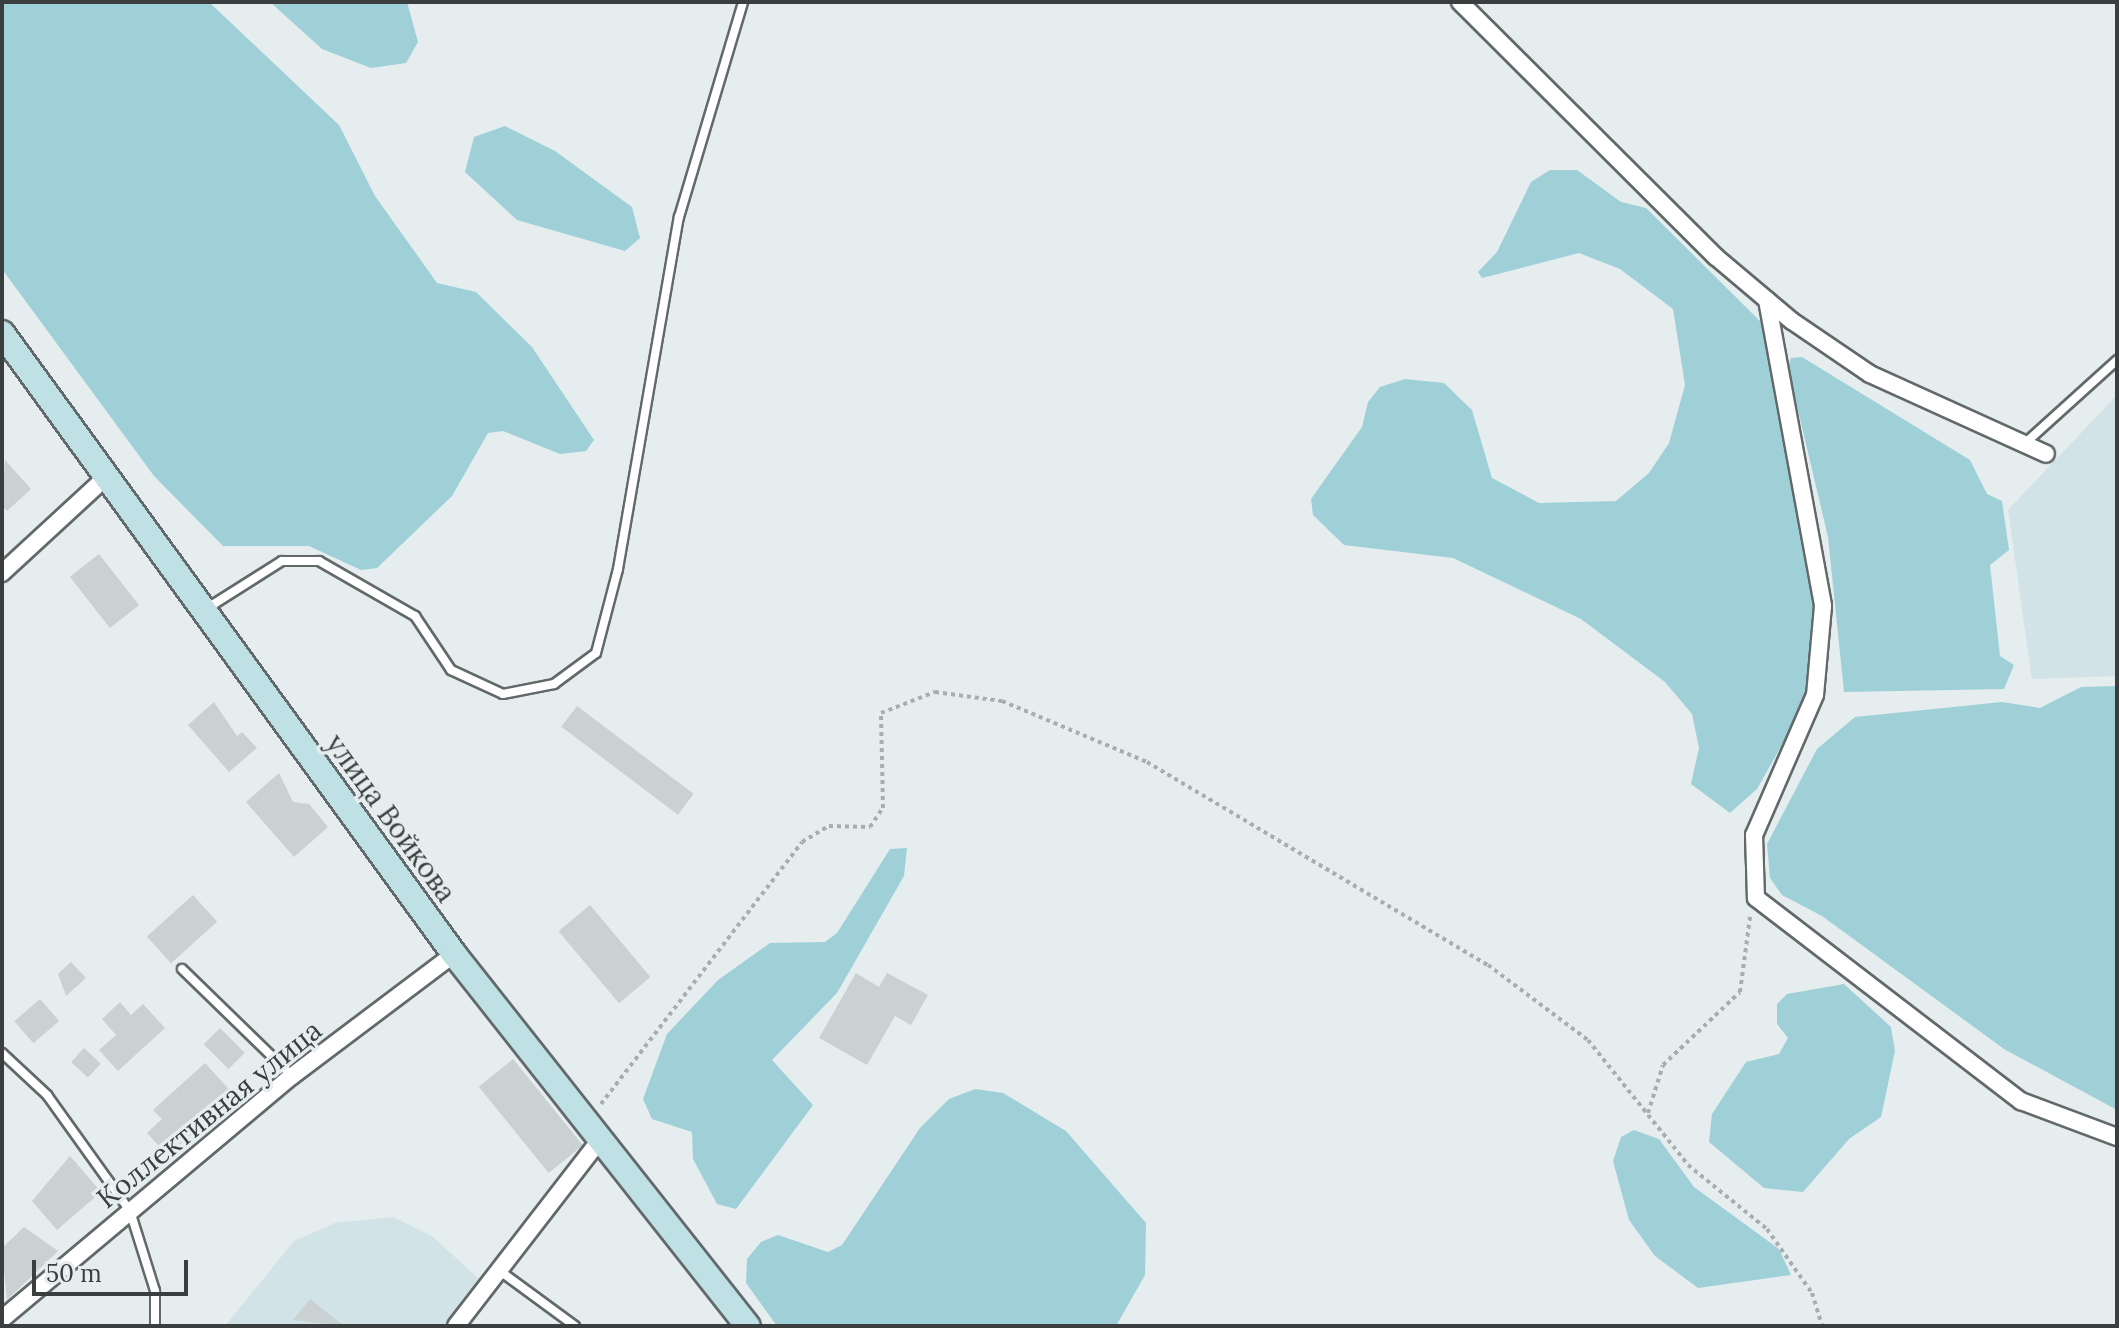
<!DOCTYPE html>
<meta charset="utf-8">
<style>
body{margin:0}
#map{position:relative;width:2119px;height:1328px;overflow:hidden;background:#e5edef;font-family:Lora,serif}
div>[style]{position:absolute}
.built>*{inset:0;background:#d1e3e6}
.green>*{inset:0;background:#9fd0d8}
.building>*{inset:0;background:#c9d1d2;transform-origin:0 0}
.path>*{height:4px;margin-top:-2px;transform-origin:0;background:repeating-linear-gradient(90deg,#a8aeaf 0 4px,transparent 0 8px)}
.roads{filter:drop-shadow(2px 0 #62696a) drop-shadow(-2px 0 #62696a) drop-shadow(0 2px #62696a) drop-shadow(0 -2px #62696a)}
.lane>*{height:8px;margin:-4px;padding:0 4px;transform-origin:4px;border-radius:4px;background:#fff}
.street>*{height:16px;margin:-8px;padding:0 8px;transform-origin:8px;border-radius:8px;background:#fff}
.secondary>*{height:24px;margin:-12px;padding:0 12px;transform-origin:12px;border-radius:12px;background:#bfe0e4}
span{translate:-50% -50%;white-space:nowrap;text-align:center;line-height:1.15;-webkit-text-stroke:7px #e5edef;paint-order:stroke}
.street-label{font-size:28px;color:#3a3e3e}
.frame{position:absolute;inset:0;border:4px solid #3a3e3e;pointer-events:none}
.scale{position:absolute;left:32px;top:1260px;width:156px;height:36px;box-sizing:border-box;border:4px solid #3a3e3e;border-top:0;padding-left:10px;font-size:24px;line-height:28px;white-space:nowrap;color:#3a3e3e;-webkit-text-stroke:6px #e5edef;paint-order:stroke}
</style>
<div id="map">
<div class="built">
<div style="clip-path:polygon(2117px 395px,2117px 676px,2032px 679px,2008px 510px)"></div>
<div style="clip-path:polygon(393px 1217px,432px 1236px,480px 1280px,444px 1326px,225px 1326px,294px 1241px,335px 1223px)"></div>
</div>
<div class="green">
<div style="clip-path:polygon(2px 2px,209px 2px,339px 125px,375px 196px,437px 283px,476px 292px,532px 347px,594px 440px,586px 451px,560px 454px,503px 431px,488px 433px,452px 496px,377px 568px,361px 570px,309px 546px,223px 546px,154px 476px,2px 269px)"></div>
<div style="clip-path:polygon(270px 2px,407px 2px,418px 42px,406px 63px,371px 68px,322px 49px)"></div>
<div style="clip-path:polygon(505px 126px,555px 151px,632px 207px,640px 238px,625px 251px,517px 220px,465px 172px,474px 137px)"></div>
<div style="clip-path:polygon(1550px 170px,1577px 170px,1621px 202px,1646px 208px,1762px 323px,1815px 576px,1813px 621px,1805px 704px,1757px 789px,1730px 813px,1691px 784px,1699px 748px,1692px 714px,1665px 682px,1581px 619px,1453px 558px,1344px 545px,1313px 515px,1311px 499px,1362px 427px,1368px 402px,1380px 387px,1405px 379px,1444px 383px,1472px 410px,1492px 478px,1539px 503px,1616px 501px,1649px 473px,1669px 443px,1685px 385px,1673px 309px,1620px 269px,1579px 253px,1482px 278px,1478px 272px,1497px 252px,1531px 182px)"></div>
<div style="clip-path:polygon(1802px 357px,1970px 460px,1987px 494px,2002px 501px,2009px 550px,1990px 565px,2000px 656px,2014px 665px,2004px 689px,1844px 692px,1828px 537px,1788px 368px,1791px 358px)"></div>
<div style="clip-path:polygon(2117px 686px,2117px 1110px,2004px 1049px,1822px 916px,1782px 895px,1770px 878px,1767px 844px,1817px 749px,1855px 717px,2002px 702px,2040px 708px,2081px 687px)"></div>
<div style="clip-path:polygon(907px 848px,904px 876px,837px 993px,772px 1060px,813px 1105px,736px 1209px,717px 1204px,693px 1159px,692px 1132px,652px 1119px,643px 1099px,667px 1034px,718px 980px,770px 943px,825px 942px,837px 933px,890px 849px)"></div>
<div style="clip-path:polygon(1844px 984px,1891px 1027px,1895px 1051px,1881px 1117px,1849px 1139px,1803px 1192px,1764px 1188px,1709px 1142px,1712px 1114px,1746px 1062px,1779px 1054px,1788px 1038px,1777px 1024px,1777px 1004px,1787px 994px)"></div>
<div style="clip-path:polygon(975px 1089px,1003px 1093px,1066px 1131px,1146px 1223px,1145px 1275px,1116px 1326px,777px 1326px,746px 1283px,747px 1259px,761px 1242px,778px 1235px,828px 1252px,842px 1245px,920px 1128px,949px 1099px)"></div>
<div style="clip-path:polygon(1634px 1130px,1659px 1139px,1694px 1187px,1779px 1249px,1791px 1275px,1698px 1288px,1655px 1256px,1629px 1220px,1613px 1161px,1621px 1137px)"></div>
</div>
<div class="building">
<div style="clip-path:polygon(5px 460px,31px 489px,7px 511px,2px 506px)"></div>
<div style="left:99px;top:554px;width:65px;height:37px;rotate:52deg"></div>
<div style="clip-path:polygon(214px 702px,237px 736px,242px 732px,257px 748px,229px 772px,188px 725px)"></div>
<div style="left:577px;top:706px;width:146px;height:26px;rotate:37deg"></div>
<div style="clip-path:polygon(279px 773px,293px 802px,309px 804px,328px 827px,294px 857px,246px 802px)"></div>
<div style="left:193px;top:895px;width:36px;height:62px;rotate:48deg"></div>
<div style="left:590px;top:905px;width:94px;height:41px;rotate:50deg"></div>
<div style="clip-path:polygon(71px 962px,86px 978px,66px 996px,58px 974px)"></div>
<div style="clip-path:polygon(856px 973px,879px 987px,887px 973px,928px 995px,911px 1025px,895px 1016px,867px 1065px,819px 1038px)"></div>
<div style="left:40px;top:999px;width:29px;height:34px;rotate:49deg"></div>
<div style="clip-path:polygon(120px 1002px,131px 1015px,143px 1004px,165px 1028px,118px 1071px,99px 1050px,116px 1035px,102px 1019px)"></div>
<div style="left:220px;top:1028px;width:35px;height:23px;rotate:45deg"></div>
<div style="left:84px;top:1048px;width:23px;height:19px;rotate:43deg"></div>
<div style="left:513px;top:1059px;width:111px;height:44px;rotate:51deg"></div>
<div style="clip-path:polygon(205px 1063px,236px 1097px,170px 1158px,147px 1133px,162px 1119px,153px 1110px)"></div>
<div style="clip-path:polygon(70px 1156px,101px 1192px,57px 1230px,32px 1201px)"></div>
<div style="clip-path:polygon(24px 1227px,58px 1251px,7px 1300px,2px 1248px)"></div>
<div style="clip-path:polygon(310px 1299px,344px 1326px,293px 1320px)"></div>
</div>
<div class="path">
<div style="left:601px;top:1104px;width:330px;rotate:-52.5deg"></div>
<div style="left:802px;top:842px;width:31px;rotate:-31deg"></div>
<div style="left:829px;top:826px;width:41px;rotate:1.4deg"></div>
<div style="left:870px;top:827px;width:23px;rotate:-56deg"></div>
<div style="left:883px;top:808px;width:95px;rotate:-91.2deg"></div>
<div style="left:881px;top:713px;width:58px;rotate:-21.3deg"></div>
<div style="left:935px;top:692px;width:68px;rotate:7.7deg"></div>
<div style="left:1002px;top:701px;width:157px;rotate:22.8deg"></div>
<div style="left:1147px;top:762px;width:397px;rotate:30.8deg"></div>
<div style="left:1488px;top:965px;width:125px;rotate:36.9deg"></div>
<div style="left:1588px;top:1040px;width:160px;rotate:51.3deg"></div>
<div style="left:1688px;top:1165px;width:102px;rotate:39deg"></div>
<div style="left:1767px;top:1229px;width:78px;rotate:54.9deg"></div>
<div style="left:1812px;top:1293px;width:34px;rotate:73deg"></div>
<div style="left:1648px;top:1113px;width:50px;rotate:-72.6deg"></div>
<div style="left:1663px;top:1065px;width:106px;rotate:-43.5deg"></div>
<div style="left:1740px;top:992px;width:76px;rotate:-82.4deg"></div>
</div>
<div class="roads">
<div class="lane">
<div style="left:2023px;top:445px;width:127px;rotate:-42.1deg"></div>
<div style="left:206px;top:609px;width:90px;rotate:-32.3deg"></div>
<div style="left:282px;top:561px;width:37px"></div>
<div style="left:319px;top:561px;width:111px;rotate:29.8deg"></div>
<div style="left:415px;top:616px;width:65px;rotate:56.3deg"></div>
<div style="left:451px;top:670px;width:57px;rotate:24.8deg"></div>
<div style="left:503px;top:694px;width:52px;rotate:-11.1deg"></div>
<div style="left:554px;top:684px;width:52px;rotate:-36.4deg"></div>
<div style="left:596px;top:653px;width:87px;rotate:-75.3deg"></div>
<div style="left:618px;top:569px;width:357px;rotate:-80.2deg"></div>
<div style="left:679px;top:217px;width:224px;rotate:-73.4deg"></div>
<div style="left:182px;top:969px;width:153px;rotate:44.2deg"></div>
<div style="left:2px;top:1053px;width:62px;rotate:43deg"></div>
<div style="left:47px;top:1095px;width:143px;rotate:54.4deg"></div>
<div style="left:130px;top:1211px;width:84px;rotate:72.6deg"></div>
<div style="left:155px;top:1291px;width:35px;rotate:90deg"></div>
<div style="left:500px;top:1271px;width:93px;rotate:36.3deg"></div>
</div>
<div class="street">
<div style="left:1460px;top:2px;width:361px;rotate:44.9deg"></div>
<div style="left:1716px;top:257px;width:99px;rotate:40.1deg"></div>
<div style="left:1792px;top:321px;width:94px;rotate:34.2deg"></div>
<div style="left:1870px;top:374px;width:193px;rotate:24.4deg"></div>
<div style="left:1767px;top:300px;width:311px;rotate:79.6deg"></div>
<div style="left:1823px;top:606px;width:89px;rotate:95.1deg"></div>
<div style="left:1815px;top:695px;width:153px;rotate:113.5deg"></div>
<div style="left:1754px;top:835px;width:63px;rotate:88.2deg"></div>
<div style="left:1756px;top:898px;width:334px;rotate:37.5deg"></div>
<div style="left:2021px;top:1101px;width:103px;rotate:20.6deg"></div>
<div style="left:2px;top:573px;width:142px;rotate:-42.7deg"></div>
<div style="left:2px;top:1319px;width:378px;rotate:-40deg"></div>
<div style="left:292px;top:1076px;width:203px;rotate:-37deg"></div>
<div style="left:456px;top:1326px;width:234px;rotate:-52.3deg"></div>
</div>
<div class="secondary">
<div style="left:2px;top:333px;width:768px;rotate:53.95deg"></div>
<div style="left:454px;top:954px;width:474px;rotate:51.7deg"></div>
</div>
</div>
<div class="street-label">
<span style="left:391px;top:818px;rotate:54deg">улица Войкова</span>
<span style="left:209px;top:1114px;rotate:-39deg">Коллективная улица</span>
</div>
<div class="frame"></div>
<div class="scale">50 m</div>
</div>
